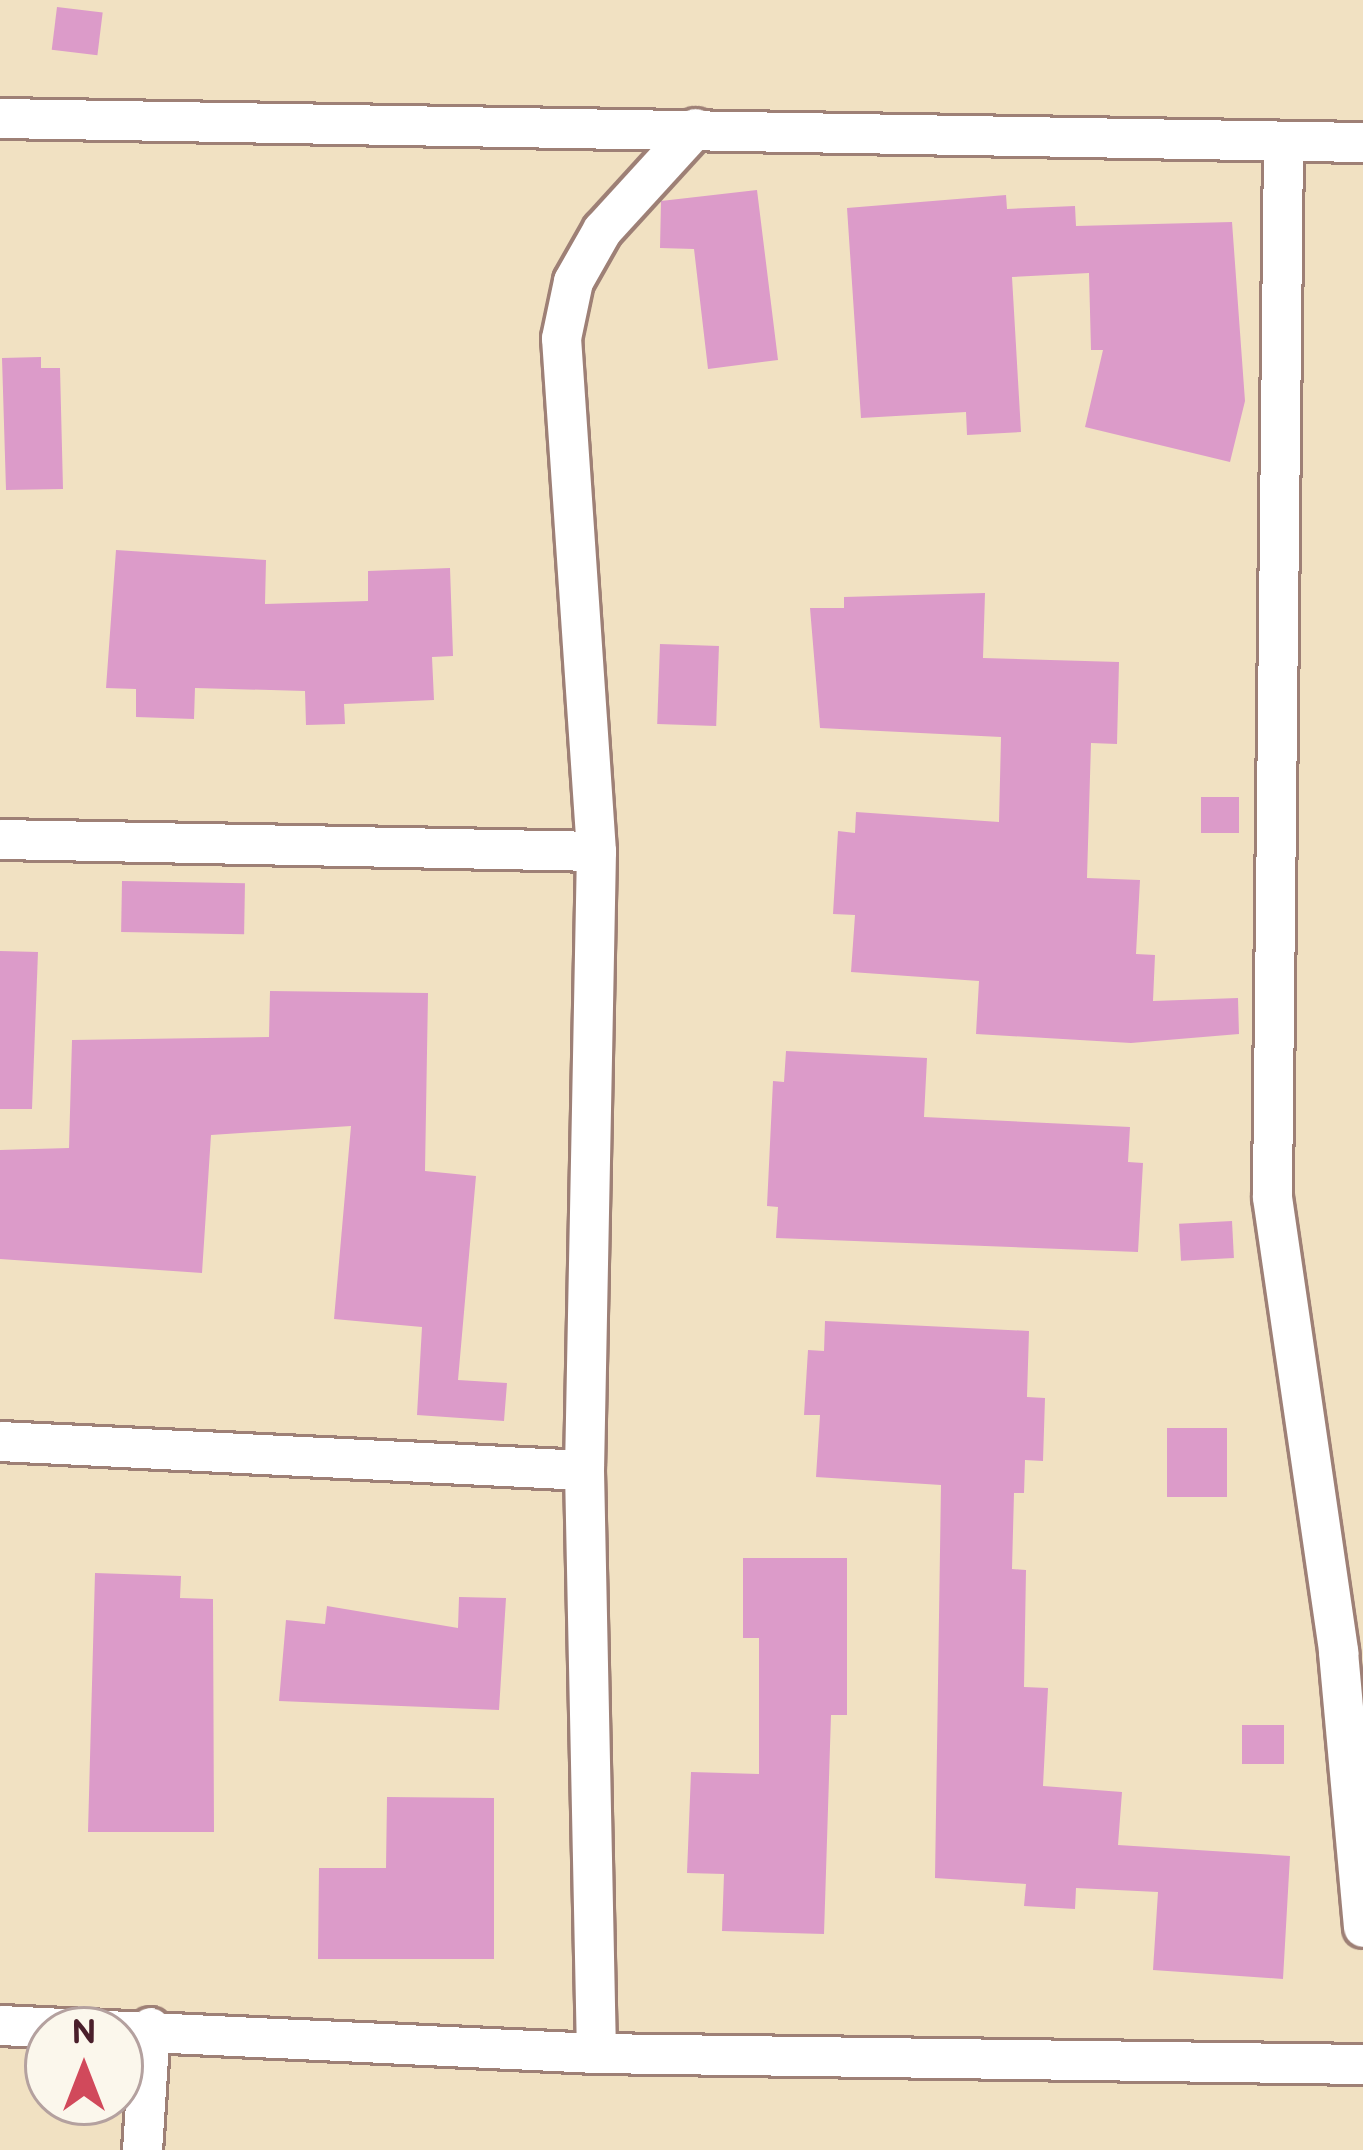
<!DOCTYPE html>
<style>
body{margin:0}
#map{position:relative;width:1363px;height:2150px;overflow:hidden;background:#f1e1c2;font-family:"Balsamiq Sans",sans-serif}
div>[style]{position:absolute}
.building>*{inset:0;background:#dc9bc9;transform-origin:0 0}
.roads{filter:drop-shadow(3px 0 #9e8076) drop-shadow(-3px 0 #9e8076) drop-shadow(0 3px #9e8076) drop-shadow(0 -3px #9e8076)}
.street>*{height:39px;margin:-19.5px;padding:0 19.5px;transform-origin:19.5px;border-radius:19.5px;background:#fff}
span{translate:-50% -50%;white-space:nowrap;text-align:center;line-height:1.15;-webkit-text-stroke:10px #fbf7ec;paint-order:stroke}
.north{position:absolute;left:24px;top:2006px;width:120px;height:120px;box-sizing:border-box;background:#fbf7ec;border:3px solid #b4a19f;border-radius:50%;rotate:0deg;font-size:33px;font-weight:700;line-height:48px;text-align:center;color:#4a1f2b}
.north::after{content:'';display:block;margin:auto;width:42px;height:54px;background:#d1495b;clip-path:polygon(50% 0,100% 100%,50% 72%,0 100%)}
</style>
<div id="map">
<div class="building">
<div style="left:57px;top:7px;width:46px;height:43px;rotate:7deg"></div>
<div style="clip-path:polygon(757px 190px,778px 360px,708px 369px,694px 249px,660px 248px,661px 201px)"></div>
<div style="clip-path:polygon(1006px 195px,1007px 209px,1075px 206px,1076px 226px,1232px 222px,1245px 401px,1230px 462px,1085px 427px,1103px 350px,1091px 350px,1089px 273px,1012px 277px,1021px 432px,967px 435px,966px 412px,861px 418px,847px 208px)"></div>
<div style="clip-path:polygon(41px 357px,41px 368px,60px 368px,63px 489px,6px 490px,2px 358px)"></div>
<div style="clip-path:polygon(116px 550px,266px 560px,265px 604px,368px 601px,368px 571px,450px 568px,453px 656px,432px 657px,434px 700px,344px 704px,345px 724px,306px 725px,305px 691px,195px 688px,194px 719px,136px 717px,136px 689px,106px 688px)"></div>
<div style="clip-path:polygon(985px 593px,983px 658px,1119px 662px,1117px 744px,1091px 743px,1087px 878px,1140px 880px,1136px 954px,1155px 955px,1153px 1001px,1238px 998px,1239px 1034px,1131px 1043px,976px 1034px,979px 981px,851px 972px,855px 915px,833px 914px,838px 831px,855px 833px,856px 812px,999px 822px,1001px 737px,820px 728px,810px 608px,844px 608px,844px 597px)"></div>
<div style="left:660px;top:644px;width:59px;height:80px;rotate:2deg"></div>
<div style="left:1201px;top:797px;width:38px;height:36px"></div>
<div style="left:122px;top:881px;width:123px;height:51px;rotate:1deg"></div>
<div style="clip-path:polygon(0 951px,38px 952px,32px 1109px,0 1109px)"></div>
<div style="clip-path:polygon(270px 991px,428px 993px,425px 1171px,476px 1176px,458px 1380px,507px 1383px,504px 1421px,417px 1415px,422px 1327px,334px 1319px,351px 1126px,211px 1135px,202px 1273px,0 1259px,0 1150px,69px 1148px,72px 1040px,269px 1037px)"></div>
<div style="clip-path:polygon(786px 1051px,927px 1058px,924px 1117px,1130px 1127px,1128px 1162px,1143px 1163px,1138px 1252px,776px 1238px,778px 1207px,767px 1206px,773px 1081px,784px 1082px)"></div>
<div style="left:1232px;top:1221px;width:37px;height:53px;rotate:87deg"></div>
<div style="clip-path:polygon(825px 1321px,1029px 1331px,1027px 1397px,1045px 1398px,1043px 1461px,1025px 1460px,1024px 1493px,1014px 1493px,1012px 1569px,1026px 1570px,1024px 1687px,1048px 1688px,1043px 1786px,1122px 1792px,1118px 1845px,1290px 1856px,1283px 1979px,1153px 1970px,1158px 1892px,1076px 1888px,1075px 1909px,1024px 1906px,1026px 1884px,935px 1878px,941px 1485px,816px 1477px,820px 1415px,804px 1415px,808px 1350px,824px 1351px)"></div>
<div style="left:1167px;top:1428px;width:60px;height:69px"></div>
<div style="clip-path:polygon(743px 1558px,847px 1558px,847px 1715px,831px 1715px,824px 1934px,722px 1931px,724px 1874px,687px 1873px,691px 1772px,759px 1774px,759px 1638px,743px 1638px)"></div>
<div style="clip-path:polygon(95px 1573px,181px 1576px,180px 1598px,213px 1599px,214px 1832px,88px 1832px)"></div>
<div style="clip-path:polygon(459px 1597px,506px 1598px,499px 1710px,279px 1701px,286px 1620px,325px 1624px,327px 1606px,458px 1628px)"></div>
<div style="left:1284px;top:1725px;width:39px;height:42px;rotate:90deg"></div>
<div style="clip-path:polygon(387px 1797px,494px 1798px,494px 1959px,318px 1959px,319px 1868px,386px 1868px)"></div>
</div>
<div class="roads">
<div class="street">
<div style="left:0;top:118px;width:1363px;rotate:1.01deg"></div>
<div style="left:1283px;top:142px;width:1055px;rotate:90.6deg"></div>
<div style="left:1272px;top:1197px;width:460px;rotate:81.7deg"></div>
<div style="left:1338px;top:1652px;width:276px;rotate:84.8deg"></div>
<div style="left:0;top:839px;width:596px;rotate:1.15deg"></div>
<div style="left:0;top:1441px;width:585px;rotate:2.84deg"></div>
<div style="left:0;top:2025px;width:597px;rotate:2.69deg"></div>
<div style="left:596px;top:2053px;width:767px;rotate:0.82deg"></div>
<div style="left:596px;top:2053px;width:583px;rotate:-91.18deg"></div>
<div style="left:584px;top:1470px;width:619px;rotate:-88.89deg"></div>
<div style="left:596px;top:851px;width:514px;rotate:-93.9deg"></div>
<div style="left:561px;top:338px;width:58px;rotate:-78.1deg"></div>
<div style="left:573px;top:281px;width:59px;rotate:-60.4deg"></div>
<div style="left:602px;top:230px;width:138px;rotate:-47.6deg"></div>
<div style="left:142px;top:2150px;width:123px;rotate:-86.3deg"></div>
</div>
</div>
<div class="north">N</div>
</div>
